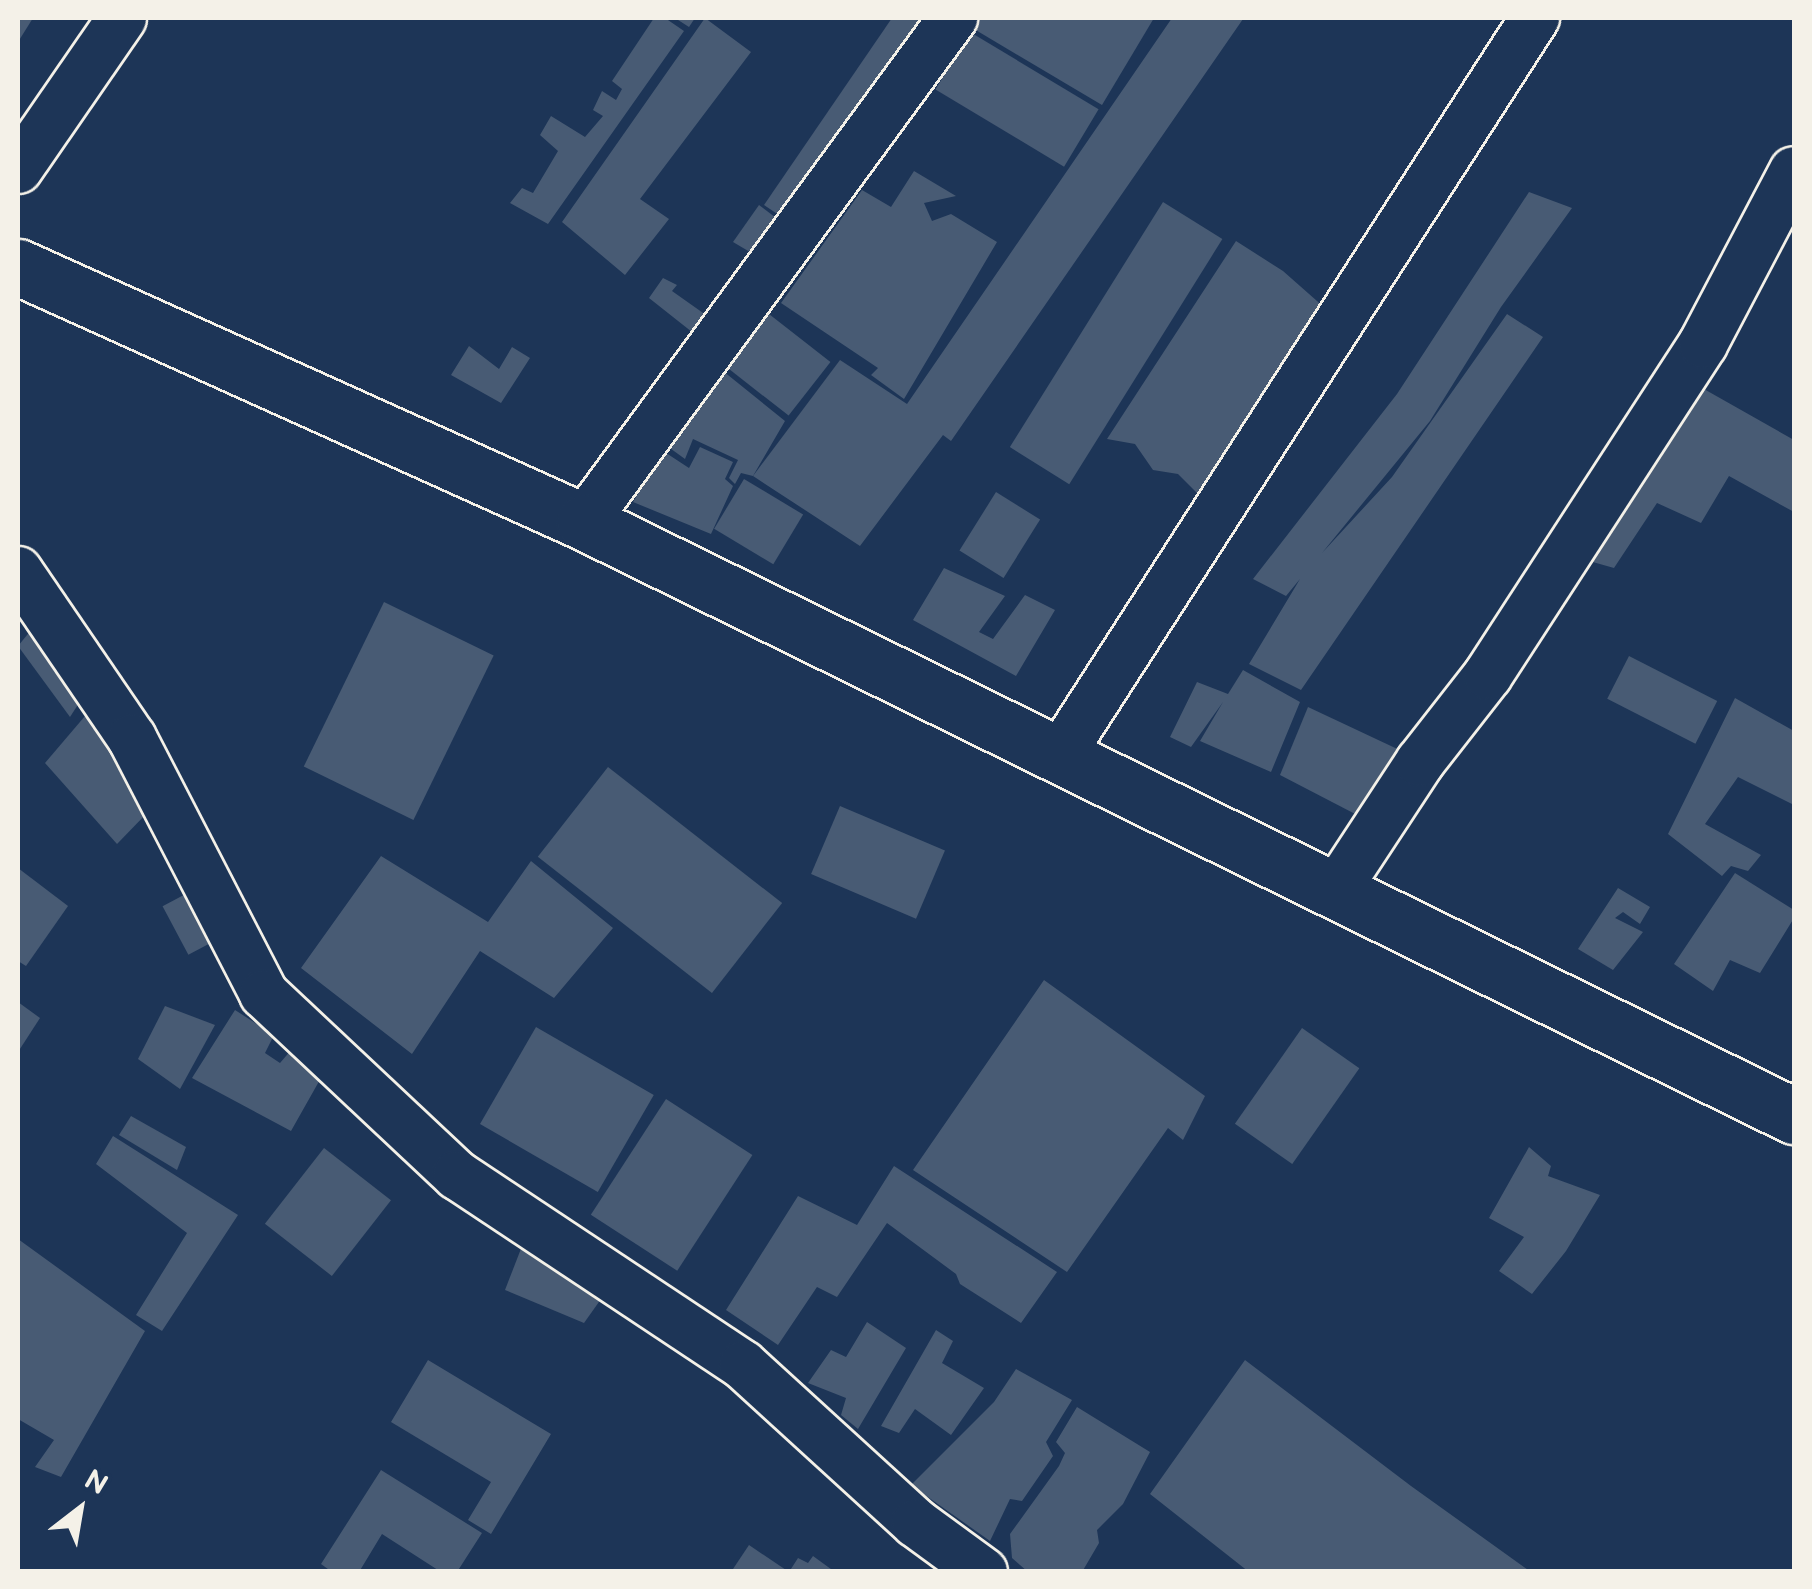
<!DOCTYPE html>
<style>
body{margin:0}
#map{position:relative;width:1812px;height:1589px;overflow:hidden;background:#1d3557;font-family:"Balsamiq Sans",sans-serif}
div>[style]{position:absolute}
.building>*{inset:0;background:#485b74;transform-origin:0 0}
.roads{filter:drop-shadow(2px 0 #f4f1e8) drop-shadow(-2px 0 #f4f1e8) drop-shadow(0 2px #f4f1e8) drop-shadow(0 -2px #f4f1e8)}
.minor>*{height:48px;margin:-24px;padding:0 24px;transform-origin:24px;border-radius:24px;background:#1d3557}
.major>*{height:55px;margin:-27.5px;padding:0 27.5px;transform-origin:27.5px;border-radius:27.5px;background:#1d3557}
span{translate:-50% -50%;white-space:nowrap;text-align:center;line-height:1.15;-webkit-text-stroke:8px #1d3557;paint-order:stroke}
.frame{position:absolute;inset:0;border:20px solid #f4f1e8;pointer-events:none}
.north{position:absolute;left:30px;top:1459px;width:100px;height:100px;-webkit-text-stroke:8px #1d3557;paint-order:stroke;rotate:31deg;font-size:28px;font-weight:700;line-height:40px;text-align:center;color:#f4f1e8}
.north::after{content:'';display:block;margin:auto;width:35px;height:45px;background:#f4f1e8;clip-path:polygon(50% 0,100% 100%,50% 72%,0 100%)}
</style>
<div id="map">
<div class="building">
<div style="clip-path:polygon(18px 18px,33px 18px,18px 42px)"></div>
<div style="clip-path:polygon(654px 18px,665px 18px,684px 31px,548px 224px,510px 203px,522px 188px,533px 193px,558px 151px,540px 135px,551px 116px,585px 137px,603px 116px,593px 110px,602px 91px,616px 100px,622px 89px,612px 81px)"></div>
<div style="clip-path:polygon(675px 18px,695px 18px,689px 27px)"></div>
<div style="clip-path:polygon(705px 18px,751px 52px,640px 199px,669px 219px,625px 275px,562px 222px)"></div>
<div style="clip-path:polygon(892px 18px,956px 18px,807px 234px,764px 205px)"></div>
<div style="clip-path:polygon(980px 18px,1154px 18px,1102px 105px,974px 29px)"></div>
<div style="clip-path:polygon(1172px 18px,1243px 19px,951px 441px,943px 435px,860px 546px,753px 476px,840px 360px,907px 404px)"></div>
<div style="left:970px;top:32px;width:150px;height:67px;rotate:31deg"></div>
<div style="clip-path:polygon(914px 171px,956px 196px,924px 203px,932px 221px,951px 214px,997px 242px,904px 399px,871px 375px,878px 368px,781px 303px,862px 190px,891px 207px)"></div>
<div style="clip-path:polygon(1529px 192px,1572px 208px,1501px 307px,1430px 421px,1322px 553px,1392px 477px,1507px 314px,1543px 337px,1301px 690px,1249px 664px,1300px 579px,1286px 596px,1253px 579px,1397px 394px)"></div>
<div style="left:1163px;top:202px;width:70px;height:289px;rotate:32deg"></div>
<div style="clip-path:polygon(759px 205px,801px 237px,755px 255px,733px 242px)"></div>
<div style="clip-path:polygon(1236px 241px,1283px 271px,1334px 316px,1204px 500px,1178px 474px,1153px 470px,1135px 444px,1107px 439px)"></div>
<div style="clip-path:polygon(663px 278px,677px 285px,672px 291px,730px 332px,716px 351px,649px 298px)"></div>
<div style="left:769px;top:314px;width:78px;height:68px;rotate:38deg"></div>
<div style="clip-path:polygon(469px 346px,499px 369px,512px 347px,530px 358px,501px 403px,451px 375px)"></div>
<div style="clip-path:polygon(723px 371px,785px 421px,753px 476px,741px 473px,735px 484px,729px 478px,738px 460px,693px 439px,685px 459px,667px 446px)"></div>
<div style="clip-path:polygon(1688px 380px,1794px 440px,1794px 512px,1729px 476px,1701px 523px,1657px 503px,1614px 568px,1575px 557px)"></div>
<div style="clip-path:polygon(700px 447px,733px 462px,725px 479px,733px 486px,711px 534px,633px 502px,663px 451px,689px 468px)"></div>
<div style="left:744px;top:479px;width:69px;height:58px;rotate:31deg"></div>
<div style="left:996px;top:492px;width:52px;height:69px;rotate:32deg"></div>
<div style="clip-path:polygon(944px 568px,1005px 596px,979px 632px,993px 639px,1025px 595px,1055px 610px,1016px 676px,913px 620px)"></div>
<div style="left:384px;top:602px;width:122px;height:183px;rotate:26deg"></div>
<div style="clip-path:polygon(32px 629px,81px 700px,70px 717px,18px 646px)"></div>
<div style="left:1629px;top:656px;width:99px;height:48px;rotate:27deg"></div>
<div style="clip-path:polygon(1243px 670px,1300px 702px,1271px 772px,1200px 741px,1223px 702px,1191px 747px,1170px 737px,1197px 682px,1228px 694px)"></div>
<div style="clip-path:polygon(1735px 698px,1794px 731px,1794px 805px,1738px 777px,1705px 824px,1761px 855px,1748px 871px,1731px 866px,1722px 876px,1668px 834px)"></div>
<div style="clip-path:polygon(1308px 707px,1408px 754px,1359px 816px,1280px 775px)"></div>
<div style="clip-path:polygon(91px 709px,148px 812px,117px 844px,45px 763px)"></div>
<div style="left:608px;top:767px;width:221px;height:114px;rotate:38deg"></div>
<div style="left:840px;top:806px;width:114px;height:74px;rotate:23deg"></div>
<div style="clip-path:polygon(381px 856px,488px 922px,531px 861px,613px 928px,554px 998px,480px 951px,412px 1054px,301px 968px)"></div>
<div style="clip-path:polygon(18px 868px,68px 906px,26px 966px,18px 961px)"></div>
<div style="clip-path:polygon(1735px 873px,1794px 910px,1794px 918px,1760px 973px,1730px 960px,1713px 991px,1674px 964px)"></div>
<div style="left:197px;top:888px;width:55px;height:39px;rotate:62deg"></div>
<div style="clip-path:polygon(1618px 888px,1650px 907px,1640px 924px,1623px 912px,1615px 918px,1643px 932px,1613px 970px,1578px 949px)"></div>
<div style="clip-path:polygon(1044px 980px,1205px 1096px,1183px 1140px,1168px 1128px,1067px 1272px,913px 1170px)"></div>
<div style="clip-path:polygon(18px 1002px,40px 1018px,18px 1052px)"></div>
<div style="clip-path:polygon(165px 1006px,215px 1025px,180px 1089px,138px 1059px)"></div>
<div style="clip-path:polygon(235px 1010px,274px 1035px,265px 1053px,280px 1063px,292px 1049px,326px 1069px,291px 1131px,192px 1078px)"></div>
<div style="left:536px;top:1027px;width:136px;height:112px;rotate:30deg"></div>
<div style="left:1302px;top:1028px;width:70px;height:117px;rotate:35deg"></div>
<div style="left:666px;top:1099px;width:103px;height:138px;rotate:33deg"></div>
<div style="clip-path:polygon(131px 1116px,186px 1147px,177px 1170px,119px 1135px)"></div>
<div style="clip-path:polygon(113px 1136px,238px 1215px,162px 1331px,136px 1315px,187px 1233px,96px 1164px)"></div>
<div style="clip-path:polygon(1529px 1147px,1551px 1166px,1548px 1176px,1600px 1195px,1566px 1251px,1532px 1294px,1499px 1271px,1524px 1237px,1489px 1218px)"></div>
<div style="left:324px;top:1148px;width:85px;height:96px;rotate:38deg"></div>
<div style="clip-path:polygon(894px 1166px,1057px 1272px,1021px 1323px,960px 1284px,956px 1274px,887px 1223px,837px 1297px,817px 1287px,778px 1345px,726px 1310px,798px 1196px,857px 1225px)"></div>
<div style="clip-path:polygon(18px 1239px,145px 1331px,61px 1477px,35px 1467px,54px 1440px,18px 1419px)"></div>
<div style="clip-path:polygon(524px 1241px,606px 1292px,584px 1323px,505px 1290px)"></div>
<div style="clip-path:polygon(867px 1322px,906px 1348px,858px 1429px,841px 1415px,846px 1398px,808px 1383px,831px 1350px,846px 1357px)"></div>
<div style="clip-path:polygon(936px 1330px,953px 1341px,942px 1363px,984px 1388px,951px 1435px,915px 1409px,899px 1433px,881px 1426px)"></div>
<div style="clip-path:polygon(428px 1360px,551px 1434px,491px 1534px,468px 1520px,491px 1482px,391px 1422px)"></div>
<div style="clip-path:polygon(1245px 1360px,1411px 1486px,1531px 1572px,1249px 1572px,1150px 1494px)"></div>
<div style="clip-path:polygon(1016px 1369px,1072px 1400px,1046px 1442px,1053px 1456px,1022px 1501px,1010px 1499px,990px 1541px,911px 1485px,994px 1402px)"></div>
<div style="clip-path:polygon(1077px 1407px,1150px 1452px,1123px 1504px,1097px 1530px,1099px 1543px,1082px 1572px,1028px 1572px,1012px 1558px,1010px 1534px,1059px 1466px,1065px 1453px,1056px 1442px)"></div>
<div style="clip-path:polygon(381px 1470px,482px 1533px,457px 1572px,441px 1572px,382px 1534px,359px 1572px,332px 1572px,321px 1564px)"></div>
<div style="clip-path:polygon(749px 1545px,789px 1572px,731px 1572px)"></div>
<div style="clip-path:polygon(813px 1556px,835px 1572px,789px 1572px,798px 1558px,808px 1563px)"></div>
</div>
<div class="roads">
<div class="minor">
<div style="left:18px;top:169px;width:183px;rotate:-55.4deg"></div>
<div style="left:584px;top:522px;width:625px;rotate:-53.79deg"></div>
<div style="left:18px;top:571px;width:202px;rotate:55.7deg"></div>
<div style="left:132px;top:738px;width:288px;rotate:62.7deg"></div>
<div style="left:264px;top:994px;width:265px;rotate:43.2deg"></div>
<div style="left:457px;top:1175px;width:343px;rotate:33.6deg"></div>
<div style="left:743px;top:1365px;width:234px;rotate:42.4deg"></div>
<div style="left:916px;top:1523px;width:83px;rotate:36.2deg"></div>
<div style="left:1060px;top:755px;width:877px;rotate:-57.2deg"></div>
<div style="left:1334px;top:893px;width:157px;rotate:-56.7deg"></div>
<div style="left:1420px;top:762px;width:110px;rotate:-52deg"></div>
<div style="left:1488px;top:675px;width:395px;rotate:-57deg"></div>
<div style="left:1703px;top:344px;width:195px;rotate:-62.3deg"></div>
</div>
<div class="major">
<div style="left:18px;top:267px;width:621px;rotate:24.25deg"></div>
<div style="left:584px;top:522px;width:1348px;rotate:26.15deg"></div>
</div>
</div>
<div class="frame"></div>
<div class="north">N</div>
</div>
